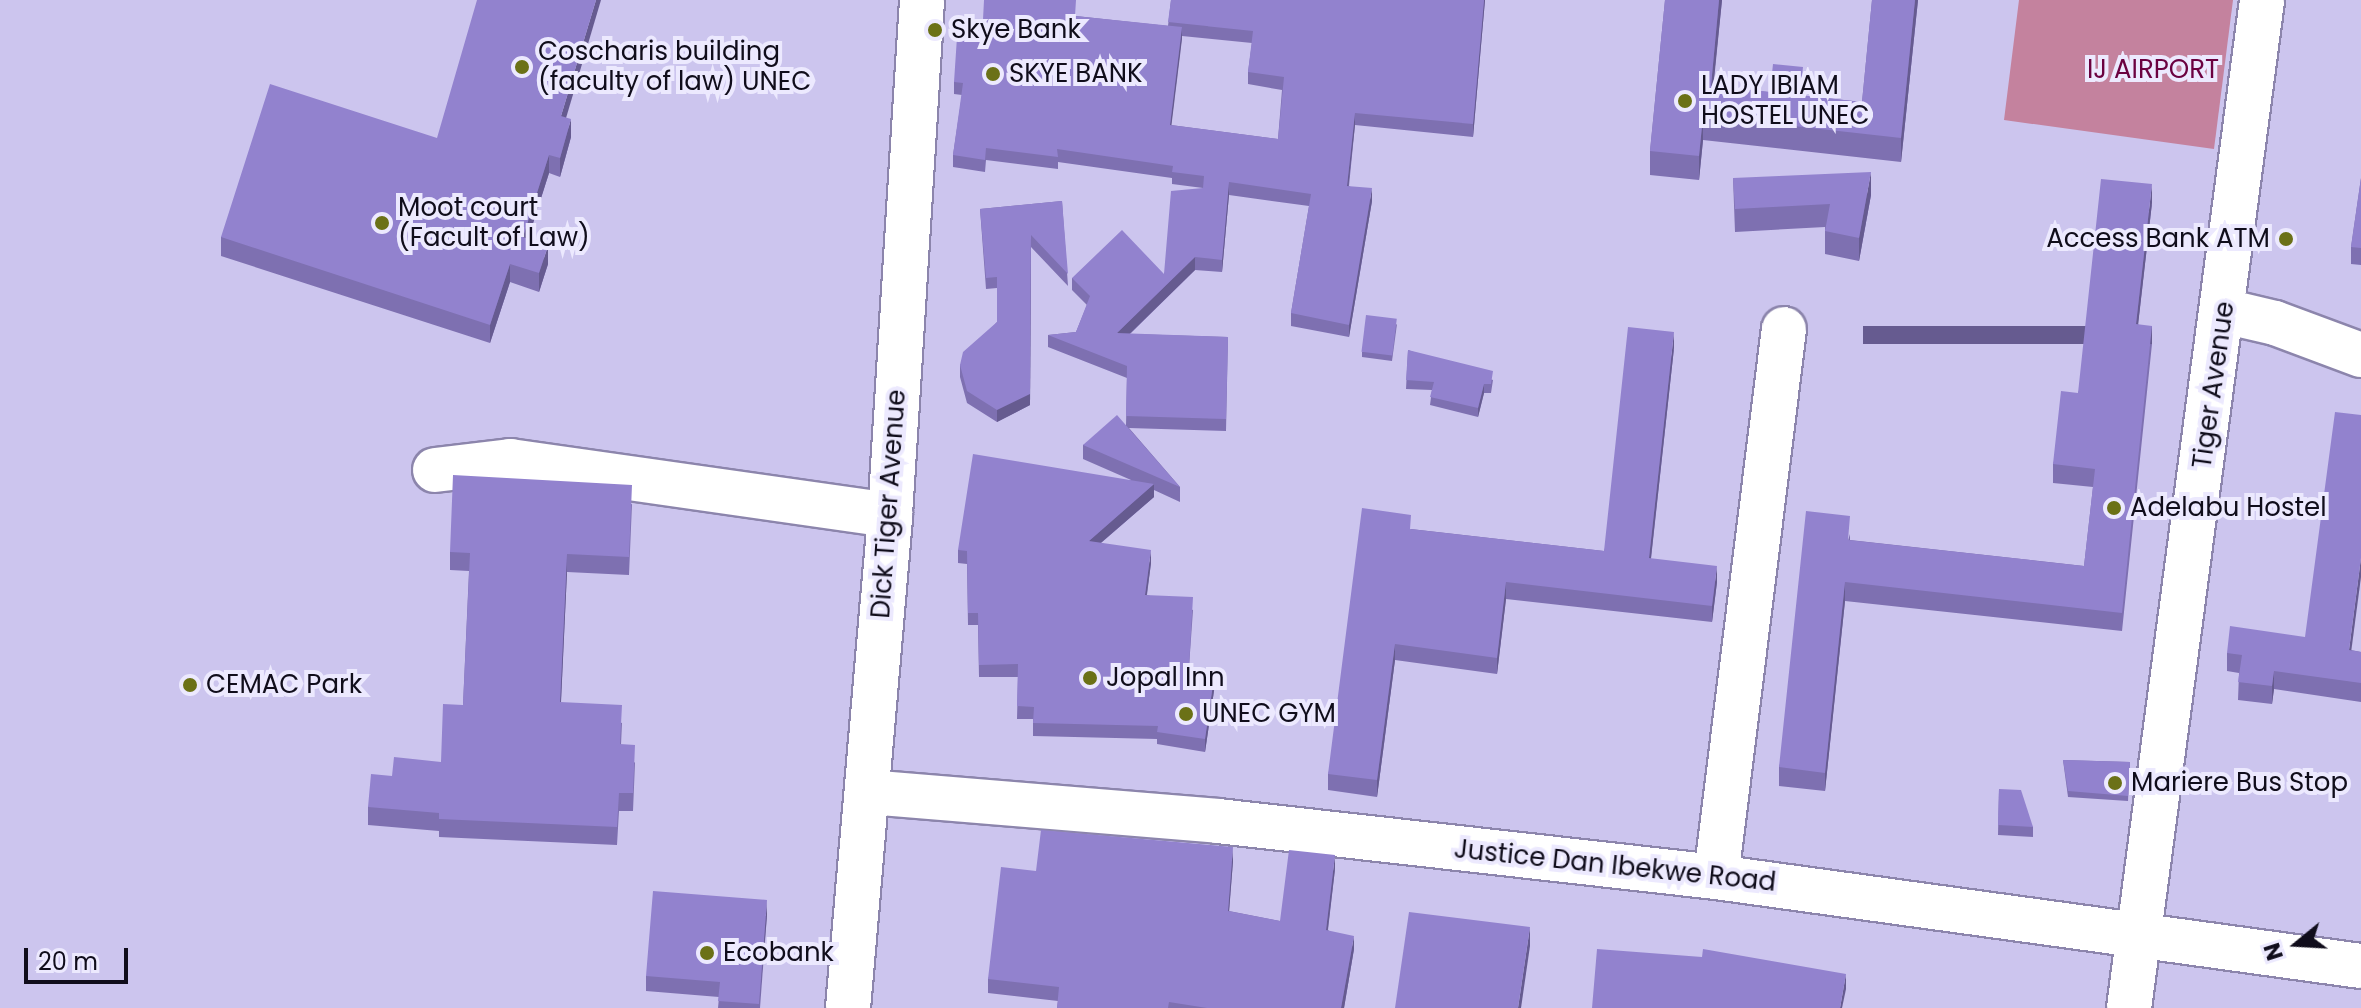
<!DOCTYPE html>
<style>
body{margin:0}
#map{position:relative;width:2361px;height:1008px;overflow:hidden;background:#ccc5ee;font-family:Poppins,sans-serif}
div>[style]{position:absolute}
.green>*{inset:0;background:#c4829e}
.roads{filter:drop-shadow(2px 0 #8c85ac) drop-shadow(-2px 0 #8c85ac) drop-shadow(0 2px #8c85ac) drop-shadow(0 -2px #8c85ac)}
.minor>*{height:44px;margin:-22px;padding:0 22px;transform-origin:22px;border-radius:22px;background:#fff}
.wall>*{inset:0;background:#7e70b1}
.shaded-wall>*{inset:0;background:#665b90;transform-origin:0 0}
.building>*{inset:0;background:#9282ce;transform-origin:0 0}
.dots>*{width:22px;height:22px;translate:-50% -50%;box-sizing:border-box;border:4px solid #ece9fe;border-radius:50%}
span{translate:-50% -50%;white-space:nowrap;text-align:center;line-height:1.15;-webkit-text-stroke:8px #ece9fe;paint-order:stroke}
.poi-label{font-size:26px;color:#100d1b}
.left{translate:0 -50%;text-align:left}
.right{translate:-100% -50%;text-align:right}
.park-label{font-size:26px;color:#6b0140}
.street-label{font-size:26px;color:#100d1b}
.north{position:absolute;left:2257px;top:904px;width:80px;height:80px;-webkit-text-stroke:6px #ece9fe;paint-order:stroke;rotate:252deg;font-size:22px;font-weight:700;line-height:32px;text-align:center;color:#100d1b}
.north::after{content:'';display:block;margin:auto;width:28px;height:36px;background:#100d1b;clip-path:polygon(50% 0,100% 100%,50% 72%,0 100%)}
.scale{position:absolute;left:24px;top:948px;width:104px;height:36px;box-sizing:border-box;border:4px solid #100d1b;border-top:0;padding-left:10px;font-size:24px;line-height:28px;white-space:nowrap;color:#100d1b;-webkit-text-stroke:6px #ece9fe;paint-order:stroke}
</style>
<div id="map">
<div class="green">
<div style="clip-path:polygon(2019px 0,2233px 0,2214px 149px,2004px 120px)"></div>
</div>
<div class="roads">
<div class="minor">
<div style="left:2224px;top:311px;width:52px;rotate:13.2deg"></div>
<div style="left:2275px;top:323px;width:92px;rotate:20.4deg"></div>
<div style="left:435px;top:470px;width:76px;rotate:-6.8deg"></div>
<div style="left:510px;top:461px;width:384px;rotate:8.1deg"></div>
<div style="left:867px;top:792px;width:352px;rotate:4.7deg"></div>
<div style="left:1218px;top:821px;width:501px;rotate:6.42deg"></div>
<div style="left:1716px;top:877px;width:651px;rotate:7.86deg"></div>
<div style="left:1716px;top:877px;width:552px;rotate:-82.93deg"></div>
<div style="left:848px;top:1008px;width:495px;rotate:-85.1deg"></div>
<div style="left:890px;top:515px;width:516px;rotate:-86.44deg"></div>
<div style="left:2129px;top:1008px;width:1017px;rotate:-82.48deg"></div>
</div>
</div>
<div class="wall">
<div style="clip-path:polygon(evenodd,1171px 0,1485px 0,1473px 137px,1355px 125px,1349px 186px,1372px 201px,1349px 337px,1291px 326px,1291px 313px,1309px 206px,1229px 195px,1222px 272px,1195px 270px,1130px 334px,1228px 337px,1226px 431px,1129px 428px,1180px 487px,1180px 502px,1154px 490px,1154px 497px,1101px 543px,1151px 563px,1147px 595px,1193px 610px,1189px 667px,1215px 684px,1205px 752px,1157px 744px,1157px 739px,1033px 736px,1033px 719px,1017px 719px,1018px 677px,979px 677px,978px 625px,968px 625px,967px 564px,958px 563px,958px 550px,1131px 480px,1083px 459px,1083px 445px,1126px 425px,1127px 378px,1048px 347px,1048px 335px,1076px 332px,1087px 305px,1072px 290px,1072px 278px,1164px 274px,1203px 188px,1172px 184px,1172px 178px,1058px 162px,1058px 169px,986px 160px,985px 172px,953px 167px,953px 155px,962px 95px,954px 94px,954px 82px,982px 39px,1076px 16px,1168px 26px,1171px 0,1182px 36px,1252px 43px,1248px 72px,1248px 84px,1282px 90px,1278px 139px,1171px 125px,1182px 36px)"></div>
<div style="clip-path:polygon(1665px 0,1722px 0,1713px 86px,1862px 102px,1872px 0,1918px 0,1901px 162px,1703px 140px,1699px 180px,1650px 175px,1650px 151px)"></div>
<div style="clip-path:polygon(566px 118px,571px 137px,560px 177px,549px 173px,528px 239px,548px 264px,539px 292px,510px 282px,490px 343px,221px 256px,221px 237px,437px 138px)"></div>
<div style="clip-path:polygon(1733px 178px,1871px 195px,1859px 261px,1825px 254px,1825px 227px,1735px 232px)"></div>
<div style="clip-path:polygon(2361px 178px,2361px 265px,2351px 264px,2351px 247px)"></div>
<div style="clip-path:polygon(1062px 201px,1068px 286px,1031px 247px,1030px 405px,997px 422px,967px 403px,960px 377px,960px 365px,997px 322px,997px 288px,986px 289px,980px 209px)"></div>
<div style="clip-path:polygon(2152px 203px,2138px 324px,2152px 344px,2122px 631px,1845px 601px,1825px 791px,1779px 786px,1779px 767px,1850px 534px,1850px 540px,2084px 566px,2093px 487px,2053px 483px,2053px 464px,2078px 393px)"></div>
<div style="clip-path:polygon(1397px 324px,1392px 361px,1362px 357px,1362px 352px)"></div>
<div style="clip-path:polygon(1674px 348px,1651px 559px,1717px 582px,1712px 622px,1506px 599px,1497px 674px,1395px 660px,1377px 797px,1328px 790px,1328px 774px,1411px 529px,1604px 551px)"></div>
<div style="clip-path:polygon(1408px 350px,1493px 380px,1491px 393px,1484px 393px,1478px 417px,1430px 405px,1432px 390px,1406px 389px)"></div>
<div style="clip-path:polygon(632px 504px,629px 575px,567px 572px,561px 703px,622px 723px,621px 745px,635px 763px,633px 811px,619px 811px,617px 845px,439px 837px,439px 831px,368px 825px,368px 807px,392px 776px,441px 762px,463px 705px,469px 571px,450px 570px,450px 552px)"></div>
<div style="clip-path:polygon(2351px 650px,2361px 652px,2361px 702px,2274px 689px,2272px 704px,2238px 700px,2239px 673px,2227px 671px,2227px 653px)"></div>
<div style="clip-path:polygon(2063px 760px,2130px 762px,2128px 801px,2068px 797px)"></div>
<div style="clip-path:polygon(1999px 789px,2033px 827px,2033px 837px,1998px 835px)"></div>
<div style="clip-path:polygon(1233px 861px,1229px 911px,1280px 921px,1335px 869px,1328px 930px,1354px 949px,1344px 1008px,1057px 1008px,1058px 1001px,988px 993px,988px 979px,1036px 871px)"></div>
<div style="clip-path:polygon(767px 915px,760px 1008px,718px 1008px,719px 997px,646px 991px,646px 976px)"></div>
</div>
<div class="shaded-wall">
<div style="clip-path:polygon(596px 0,601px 0,561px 135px,561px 116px)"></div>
<div style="clip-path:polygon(1484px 0,1485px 0,1473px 137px,1473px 124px)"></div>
<div style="clip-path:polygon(1719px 0,1722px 0,1711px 110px,1711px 86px)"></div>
<div style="clip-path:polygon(1915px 0,1918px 0,1901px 162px,1901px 138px)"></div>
<div style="clip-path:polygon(1182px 27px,1182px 39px,1170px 137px,1170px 125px)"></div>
<div style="clip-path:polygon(1355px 113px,1355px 125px,1347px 198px,1347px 186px)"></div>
<div style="clip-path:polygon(1703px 116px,1703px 140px,1699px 180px,1699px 156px)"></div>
<div style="clip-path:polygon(571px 119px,571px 137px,560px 177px,560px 158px)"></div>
<div style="clip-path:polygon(549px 155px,549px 173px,523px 255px,523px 237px)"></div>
<div style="clip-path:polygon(1871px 172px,1871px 195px,1859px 261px,1859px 238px)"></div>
<div style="clip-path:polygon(1229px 182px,1229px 195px,1222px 272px,1222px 260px)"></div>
<div style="clip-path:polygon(2152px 184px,2152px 203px,2136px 343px,2136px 324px)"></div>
<div style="clip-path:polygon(1372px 188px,1372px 201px,1349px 337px,1349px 325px)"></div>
<div style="clip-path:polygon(1031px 235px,1030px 405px,997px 422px,997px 410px)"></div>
<div style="clip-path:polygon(548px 246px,548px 264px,539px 292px,539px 273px)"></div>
<div style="clip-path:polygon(1195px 257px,1195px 270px,1117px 346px,1117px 333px)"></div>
<div style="clip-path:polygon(510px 264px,510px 282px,490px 343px,490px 325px)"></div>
<div style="left:2152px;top:326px;width:18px;height:289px;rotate:90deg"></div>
<div style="clip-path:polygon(1674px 332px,1674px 348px,1649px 575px,1649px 558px)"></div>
<div style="clip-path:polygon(1484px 384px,1484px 393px,1478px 417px,1478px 408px)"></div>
<div style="clip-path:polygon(1154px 484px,1154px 497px,1089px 553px,1089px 541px)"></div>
<div style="clip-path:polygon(1151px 550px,1151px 563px,1145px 607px,1145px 595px)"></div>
<div style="clip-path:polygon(567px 554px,567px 572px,560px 721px,560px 702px)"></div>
<div style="clip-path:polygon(2361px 558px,2361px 577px,2349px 668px,2349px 650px)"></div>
<div style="clip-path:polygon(1717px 566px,1717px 582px,1712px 622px,1712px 606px)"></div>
<div style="clip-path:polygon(1506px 582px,1506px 599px,1497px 674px,1497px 658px)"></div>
<div style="clip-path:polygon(1845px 582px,1845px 601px,1825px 791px,1825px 773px)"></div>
<div style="clip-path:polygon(1395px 644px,1395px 660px,1377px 797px,1377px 780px)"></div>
<div style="clip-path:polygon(1215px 671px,1215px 684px,1205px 752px,1205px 739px)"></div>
<div style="clip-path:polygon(2274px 671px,2274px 689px,2272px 704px,2272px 686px)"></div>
<div style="clip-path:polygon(1233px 847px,1233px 861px,1228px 925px,1228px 911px)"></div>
<div style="clip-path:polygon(1335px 855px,1335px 869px,1326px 944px,1326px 930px)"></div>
<div style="clip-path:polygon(767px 900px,767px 915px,759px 1008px)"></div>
<div style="clip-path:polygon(1530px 927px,1530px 946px,1521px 1008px,1518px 1008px)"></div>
<div style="clip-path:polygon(1354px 936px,1354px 949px,1344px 1008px,1341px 1008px)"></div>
<div style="clip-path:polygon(1846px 974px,1846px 989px,1842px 1008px,1840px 1008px)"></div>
</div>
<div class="building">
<div style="clip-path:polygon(477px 0,596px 0,561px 116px,571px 119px,560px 158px,549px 155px,523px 237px,548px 246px,539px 273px,510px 264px,490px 325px,221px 237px,270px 84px,437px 138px)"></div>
<div style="clip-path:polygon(984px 0,1076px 0,1075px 16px,1182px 27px,1170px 125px,1278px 139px,1284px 77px,1248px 72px,1253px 31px,1168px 22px,1171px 0,1484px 0,1473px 124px,1355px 113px,1347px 186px,1372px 188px,1349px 325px,1291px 313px,1311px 194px,1229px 182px,1222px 260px,1195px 257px,1117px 333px,1228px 337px,1226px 419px,1126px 416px,1127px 366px,1048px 335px,1076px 332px,1090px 296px,1072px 278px,1122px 230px,1164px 274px,1171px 191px,1203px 188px,1204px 176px,1172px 172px,1173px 166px,1057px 149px,1058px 157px,986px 148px,985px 160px,953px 155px,963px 83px,954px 82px,957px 37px,982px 39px)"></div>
<div style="clip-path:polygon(1665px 0,1719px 0,1711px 86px,1770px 92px,1773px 64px,1803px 67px,1800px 95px,1862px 102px,1872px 0,1915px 0,1901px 138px,1703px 116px,1699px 156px,1650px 151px)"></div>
<div style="clip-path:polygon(1871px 172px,1859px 238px,1825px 231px,1830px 204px,1735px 209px,1733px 178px)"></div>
<div style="clip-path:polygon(2361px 178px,2361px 248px,2351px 247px)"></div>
<div style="clip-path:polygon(2101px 179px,2152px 184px,2136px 324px,2152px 326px,2122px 613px,1845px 582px,1825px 773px,1779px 767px,1806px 511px,1850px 516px,1848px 540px,2084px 566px,2095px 469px,2053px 464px,2061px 391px,2078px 393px)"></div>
<div style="clip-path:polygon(1062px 201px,1068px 274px,1031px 235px,1030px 394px,997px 410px,967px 391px,960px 365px,963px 352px,997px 322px,997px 277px,986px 278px,980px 209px)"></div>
<div style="left:1366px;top:315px;width:31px;height:37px;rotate:7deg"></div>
<div style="clip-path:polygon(1628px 327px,1674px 332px,1649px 558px,1717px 566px,1712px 606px,1506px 582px,1497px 658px,1395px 644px,1377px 780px,1328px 774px,1362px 508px,1411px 515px,1410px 529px,1604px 551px)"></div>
<div style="clip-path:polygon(1408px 350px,1493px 371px,1491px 384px,1484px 384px,1478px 408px,1430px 397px,1434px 382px,1406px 380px)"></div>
<div style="clip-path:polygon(2335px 412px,2361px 415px,2361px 558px,2349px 650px,2361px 652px,2361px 683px,2274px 671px,2272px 686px,2238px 682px,2242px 655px,2227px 653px,2230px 626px,2305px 637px)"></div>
<div style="clip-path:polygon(1117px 415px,1180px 487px,1083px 445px)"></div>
<div style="clip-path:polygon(973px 454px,1154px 484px,1089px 541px,1151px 550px,1145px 595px,1193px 597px,1189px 667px,1215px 671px,1205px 739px,1157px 732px,1158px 726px,1033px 723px,1034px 707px,1017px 706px,1018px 664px,979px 665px,978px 613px,968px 613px,967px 551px,958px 550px)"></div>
<div style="clip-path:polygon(453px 475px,632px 485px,629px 557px,567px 554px,560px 702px,622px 705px,620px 744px,635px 745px,633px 793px,619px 793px,617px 827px,439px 819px,439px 813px,368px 807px,371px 774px,392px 776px,394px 757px,441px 762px,443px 704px,463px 705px,470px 553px,450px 552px)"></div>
<div style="clip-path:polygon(2063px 760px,2130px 762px,2128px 796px,2068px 791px)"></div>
<div style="clip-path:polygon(1999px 789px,2021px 790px,2033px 827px,1998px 825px)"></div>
<div style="clip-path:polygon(1041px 830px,1233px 847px,1228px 911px,1280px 921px,1289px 850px,1335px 855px,1326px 930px,1354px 936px,1341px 1008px,1207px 1008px,1169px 1002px,1168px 1008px,1057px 1008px,1059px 987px,988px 979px,1001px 867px,1036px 871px)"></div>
<div style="clip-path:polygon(653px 891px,767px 900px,759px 1004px,718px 1001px,720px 982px,646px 976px)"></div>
<div style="clip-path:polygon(1409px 912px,1530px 927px,1518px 1008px,1395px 1008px)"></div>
<div style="clip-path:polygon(1597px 949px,1702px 957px,1703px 949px,1846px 974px,1840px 1008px,1592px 1008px)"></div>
</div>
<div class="dots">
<div style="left:935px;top:30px;background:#6b7117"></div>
<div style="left:522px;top:67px;background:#6b7117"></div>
<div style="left:993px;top:74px;background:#6b7117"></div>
<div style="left:1685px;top:101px;background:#6b7117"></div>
<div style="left:382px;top:223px;background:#6b7117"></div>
<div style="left:2286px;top:239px;background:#6b7117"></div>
<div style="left:2114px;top:508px;background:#6b7117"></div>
<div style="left:1090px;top:678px;background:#6b7117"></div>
<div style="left:190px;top:685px;background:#6b7117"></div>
<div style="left:1186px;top:714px;background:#6b7117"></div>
<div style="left:2115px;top:783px;background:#6b7117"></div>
<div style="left:707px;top:953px;background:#6b7117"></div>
</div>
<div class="poi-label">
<span class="left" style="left:951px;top:30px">Skye Bank</span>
<span class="left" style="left:538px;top:67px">Coscharis building<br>(faculty of law) UNEC</span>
<span class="left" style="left:1009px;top:74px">SKYE BANK</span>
<span class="left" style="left:1701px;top:101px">LADY IBIAM<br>HOSTEL UNEC</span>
<span class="left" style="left:398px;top:223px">Moot court<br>(Facult of Law)</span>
<span class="right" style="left:2270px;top:239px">Access Bank ATM</span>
<span class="left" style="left:2130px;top:508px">Adelabu Hostel</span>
<span class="left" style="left:1106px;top:678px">Jopal Inn</span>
<span class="left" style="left:206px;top:685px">CEMAC Park</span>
<span class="left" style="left:1202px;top:714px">UNEC GYM</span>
<span class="left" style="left:2131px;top:783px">Mariere Bus Stop</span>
<span class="left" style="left:723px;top:953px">Ecobank</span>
</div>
<div class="park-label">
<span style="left:2153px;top:70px">IJ AIRPORT</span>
</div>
<div class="street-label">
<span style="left:2214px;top:385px;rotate:-82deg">Tiger Avenue</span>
<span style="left:889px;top:504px;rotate:-86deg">Dick Tiger Avenue</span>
<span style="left:1615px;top:866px;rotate:6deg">Justice Dan Ibekwe Road</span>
</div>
<div class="north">N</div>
<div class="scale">20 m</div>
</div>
